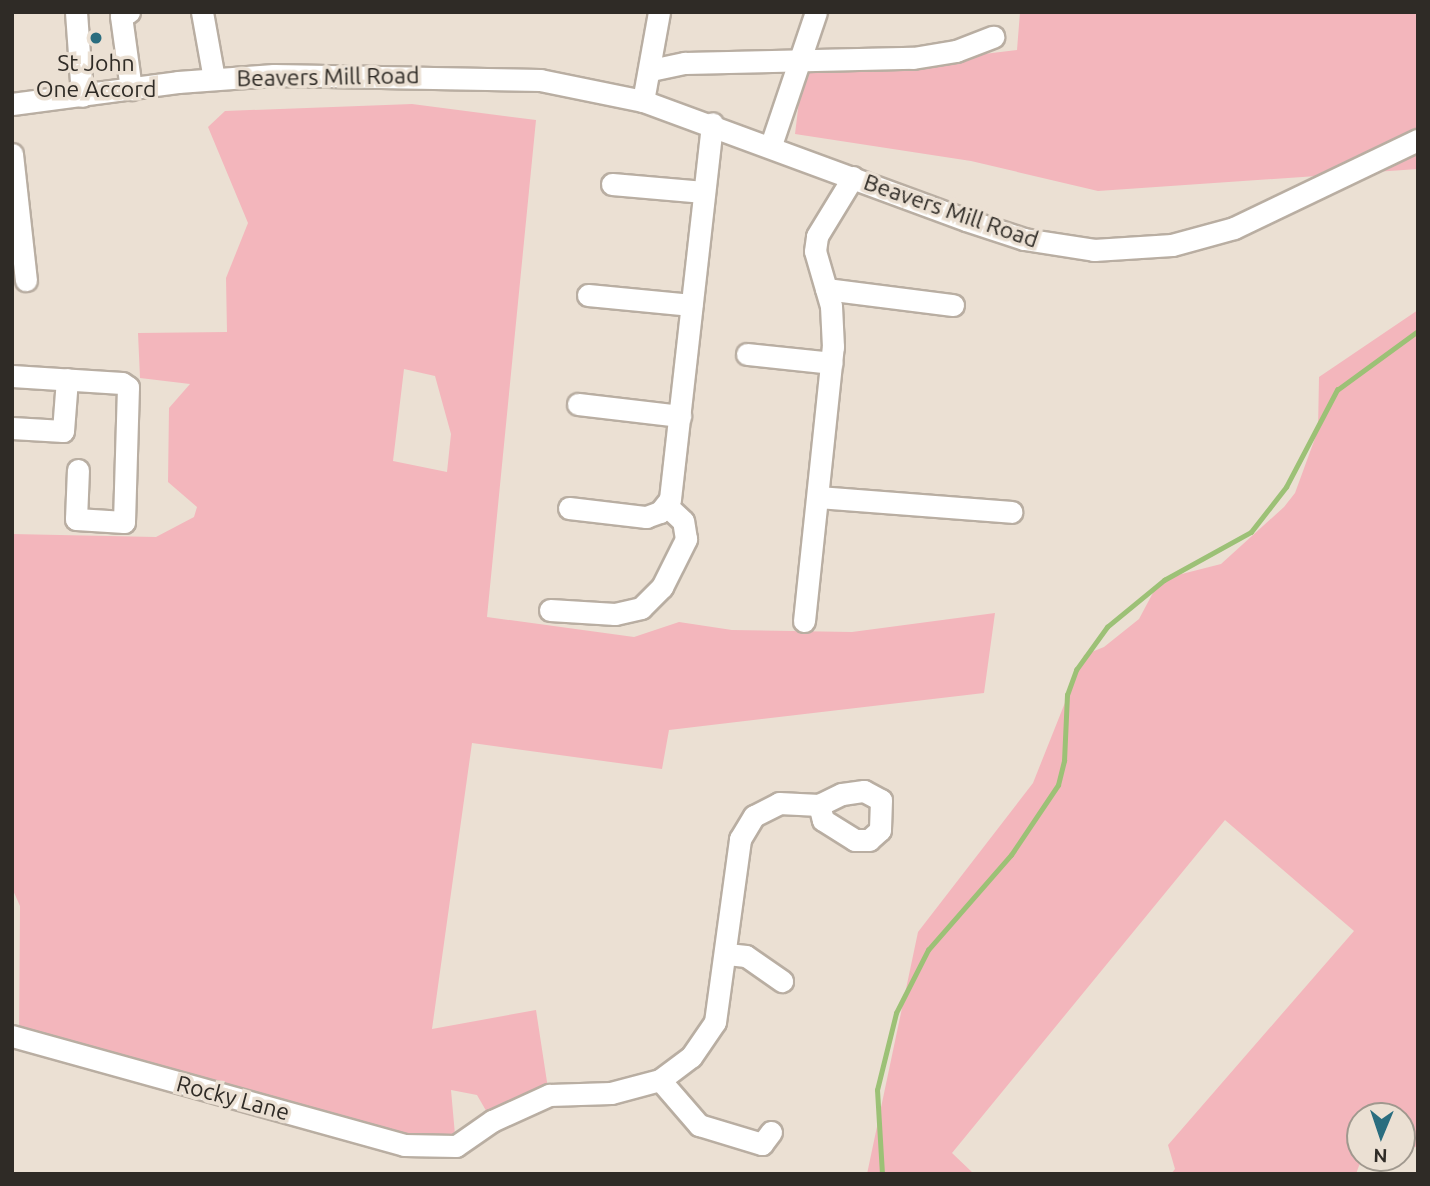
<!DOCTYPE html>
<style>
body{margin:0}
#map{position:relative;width:1430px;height:1186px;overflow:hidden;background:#ebe0d3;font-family:Ubuntu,sans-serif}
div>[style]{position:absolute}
.green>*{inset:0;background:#f3b6bc}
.stream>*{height:4.5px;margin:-2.25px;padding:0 2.25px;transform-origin:2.25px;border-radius:2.25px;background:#9cc176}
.roads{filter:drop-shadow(2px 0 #b9aea2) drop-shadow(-2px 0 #b9aea2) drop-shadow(0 2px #b9aea2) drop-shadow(0 -2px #b9aea2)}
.minor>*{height:21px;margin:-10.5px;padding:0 10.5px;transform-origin:10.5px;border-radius:10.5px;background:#fff}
.dots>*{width:19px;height:19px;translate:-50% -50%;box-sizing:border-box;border:4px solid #ebe0d3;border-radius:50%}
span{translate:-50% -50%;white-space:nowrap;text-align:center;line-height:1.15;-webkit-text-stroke:7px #ebe0d3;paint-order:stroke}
.poi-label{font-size:23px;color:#2f2b26}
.street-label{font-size:23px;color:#2f2b26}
.frame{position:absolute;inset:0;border:14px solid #2f2b26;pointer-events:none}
.north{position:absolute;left:1346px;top:1102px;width:70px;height:70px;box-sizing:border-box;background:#ebe0d3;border:2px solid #a0988e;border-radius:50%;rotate:182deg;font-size:19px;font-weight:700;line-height:28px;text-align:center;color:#2f2b26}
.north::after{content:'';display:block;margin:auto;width:24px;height:32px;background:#2a6d7f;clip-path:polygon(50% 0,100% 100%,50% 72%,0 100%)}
</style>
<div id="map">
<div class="green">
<div style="clip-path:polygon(1020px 12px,1418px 12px,1418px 169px,1098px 191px,971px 161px,795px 134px,803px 68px,876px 67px,1017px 50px)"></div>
<div style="clip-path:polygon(evenodd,412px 104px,536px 120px,487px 617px,634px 637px,679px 622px,732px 630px,852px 632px,995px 613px,984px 693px,669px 730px,662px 769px,472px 743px,432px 1029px,536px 1010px,549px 1095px,492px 1121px,477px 1095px,451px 1090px,456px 1146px,430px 1147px,19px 1038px,20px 906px,12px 888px,12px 534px,156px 537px,194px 517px,197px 507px,168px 482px,169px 408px,190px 384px,140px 378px,138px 333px,227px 332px,226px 278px,248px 223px,208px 127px,225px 111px,412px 104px,404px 369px,435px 376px,451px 434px,447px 472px,393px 461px,404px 369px)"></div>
<div style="clip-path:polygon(1418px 310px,1418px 1146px,1402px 1151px,1402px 1116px,1360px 1116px,1360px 1158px,1376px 1158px,1360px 1163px,1356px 1174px,1171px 1174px,1175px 1169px,1168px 1145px,1354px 931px,1225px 820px,952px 1153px,974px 1174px,867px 1174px,918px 932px,1033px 783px,1084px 655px,1104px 647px,1139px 619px,1155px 589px,1166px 578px,1221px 564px,1284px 507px,1295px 493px,1318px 430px,1319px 377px)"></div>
</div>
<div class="stream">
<div style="left:882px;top:1174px;width:84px;rotate:-93.4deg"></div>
<div style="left:877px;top:1090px;width:79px;rotate:-76.1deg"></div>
<div style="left:896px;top:1013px;width:71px;rotate:-63.1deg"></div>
<div style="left:928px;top:950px;width:126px;rotate:-48.9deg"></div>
<div style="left:1011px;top:855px;width:84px;rotate:-56.1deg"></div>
<div style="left:1058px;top:785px;width:25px;rotate:-76deg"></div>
<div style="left:1064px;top:761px;width:66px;rotate:-87.4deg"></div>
<div style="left:1067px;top:695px;width:27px;rotate:-70deg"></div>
<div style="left:1076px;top:670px;width:53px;rotate:-54.2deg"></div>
<div style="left:1107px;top:627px;width:74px;rotate:-39.5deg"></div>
<div style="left:1164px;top:580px;width:99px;rotate:-28.9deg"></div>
<div style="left:1251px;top:532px;width:57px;rotate:-52.1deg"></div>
<div style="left:1286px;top:487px;width:110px;rotate:-62.3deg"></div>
<div style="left:1337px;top:390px;width:100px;rotate:-36.1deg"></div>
</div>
<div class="roads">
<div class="minor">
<div style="left:76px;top:12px;width:84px;rotate:85.9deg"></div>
<div style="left:129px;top:12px;width:9px;rotate:153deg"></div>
<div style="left:121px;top:16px;width:74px;rotate:82.2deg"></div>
<div style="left:202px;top:12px;width:68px;rotate:79.8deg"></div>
<div style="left:651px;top:70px;width:35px;rotate:-12deg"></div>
<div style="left:685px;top:63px;width:228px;rotate:-1.3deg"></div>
<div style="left:913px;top:58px;width:44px;rotate:-9.2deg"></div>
<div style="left:956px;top:51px;width:40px;rotate:-21deg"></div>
<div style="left:643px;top:101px;width:90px;rotate:-79.8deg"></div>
<div style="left:12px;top:104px;width:167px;rotate:-7.5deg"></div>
<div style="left:178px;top:82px;width:96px;rotate:-4.2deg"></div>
<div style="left:274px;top:75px;width:266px;rotate:1.1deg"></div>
<div style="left:540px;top:80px;width:105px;rotate:11.5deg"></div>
<div style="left:643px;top:101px;width:344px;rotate:20.2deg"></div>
<div style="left:966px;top:220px;width:61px;rotate:18.1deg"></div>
<div style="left:1024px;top:239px;width:71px;rotate:8.9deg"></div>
<div style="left:1094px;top:250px;width:78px;rotate:-3.7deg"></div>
<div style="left:1172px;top:245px;width:64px;rotate:-15.3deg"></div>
<div style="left:1234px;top:228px;width:204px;rotate:-25.6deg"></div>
<div style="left:771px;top:145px;width:140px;rotate:-71.3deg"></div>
<div style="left:12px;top:154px;width:127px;rotate:83.7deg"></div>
<div style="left:612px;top:184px;width:92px;rotate:5deg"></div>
<div style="left:826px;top:289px;width:128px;rotate:7.2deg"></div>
<div style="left:588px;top:295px;width:104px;rotate:5.5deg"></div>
<div style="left:747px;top:354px;width:85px;rotate:6deg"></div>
<div style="left:12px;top:376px;width:110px;rotate:3.6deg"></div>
<div style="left:122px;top:383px;width:7px;rotate:34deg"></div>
<div style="left:128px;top:387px;width:135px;rotate:91.7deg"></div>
<div style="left:124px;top:522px;width:48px;rotate:-176.4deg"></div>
<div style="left:76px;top:519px;width:49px;rotate:-87.7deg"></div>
<div style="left:578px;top:404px;width:103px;rotate:6.7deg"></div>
<div style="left:12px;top:428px;width:51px;rotate:3.4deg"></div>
<div style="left:63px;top:431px;width:52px;rotate:-85.6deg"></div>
<div style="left:818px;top:497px;width:194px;rotate:4.4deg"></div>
<div style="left:569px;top:508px;width:78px;rotate:6.7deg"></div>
<div style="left:646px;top:517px;width:15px;rotate:-20deg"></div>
<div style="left:660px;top:512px;width:16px;rotate:-52deg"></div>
<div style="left:670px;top:499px;width:378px;rotate:-83.6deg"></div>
<div style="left:550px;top:610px;width:65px;rotate:3.5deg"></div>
<div style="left:615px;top:614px;width:27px;rotate:-13deg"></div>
<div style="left:641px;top:608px;width:30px;rotate:-45deg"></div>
<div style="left:662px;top:587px;width:54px;rotate:-63.4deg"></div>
<div style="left:686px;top:539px;width:18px;rotate:-99deg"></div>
<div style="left:683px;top:521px;width:22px;rotate:-137deg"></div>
<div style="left:804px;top:621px;width:276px;rotate:-84deg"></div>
<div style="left:833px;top:347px;width:41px;rotate:-92.8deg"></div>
<div style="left:831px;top:306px;width:57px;rotate:-106.2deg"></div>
<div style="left:815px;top:251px;width:15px;rotate:-82deg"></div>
<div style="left:817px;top:236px;width:69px;rotate:-58.6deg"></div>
<div style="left:727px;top:954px;width:19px;rotate:6deg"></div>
<div style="left:746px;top:956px;width:44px;rotate:34.8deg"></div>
<div style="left:12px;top:1036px;width:407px;rotate:15.5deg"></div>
<div style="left:404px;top:1145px;width:52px;rotate:1.1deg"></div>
<div style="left:456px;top:1146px;width:44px;rotate:-34.8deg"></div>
<div style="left:492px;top:1121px;width:63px;rotate:-24.5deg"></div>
<div style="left:549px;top:1095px;width:62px;rotate:-1.8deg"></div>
<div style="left:611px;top:1093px;width:51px;rotate:-14.9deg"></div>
<div style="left:660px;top:1080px;width:39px;rotate:-37deg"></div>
<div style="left:691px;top:1057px;width:42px;rotate:-55.6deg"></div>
<div style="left:715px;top:1022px;width:185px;rotate:-82.2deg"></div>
<div style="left:740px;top:839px;width:27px;rotate:-59deg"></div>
<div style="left:754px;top:816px;width:28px;rotate:-27deg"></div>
<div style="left:779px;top:803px;width:40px;rotate:2.9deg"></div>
<div style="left:819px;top:805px;width:25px;rotate:-26deg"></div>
<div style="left:842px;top:794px;width:22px;rotate:-8deg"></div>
<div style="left:864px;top:791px;width:19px;rotate:28deg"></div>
<div style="left:881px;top:800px;width:30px;rotate:92deg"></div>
<div style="left:880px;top:830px;width:15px;rotate:138deg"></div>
<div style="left:869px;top:840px;width:14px;rotate:180deg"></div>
<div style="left:855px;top:840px;width:38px;rotate:-148deg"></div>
<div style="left:823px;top:820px;width:16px;rotate:-105deg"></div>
<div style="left:660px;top:1080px;width:60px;rotate:49.1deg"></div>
<div style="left:699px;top:1125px;width:66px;rotate:16.8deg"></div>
<div style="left:762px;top:1144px;width:15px;rotate:-53deg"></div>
</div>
</div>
<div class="dots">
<div style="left:96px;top:38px;background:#2a6d7f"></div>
</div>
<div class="poi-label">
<span style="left:96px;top:76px">St John<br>One Accord</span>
</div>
<div class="street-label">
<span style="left:328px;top:77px;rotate:-1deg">Beavers Mill Road</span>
<span style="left:951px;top:211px;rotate:19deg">Beavers Mill Road</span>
<span style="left:233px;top:1098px;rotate:15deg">Rocky Lane</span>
</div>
<div class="frame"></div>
<div class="north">N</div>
</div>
